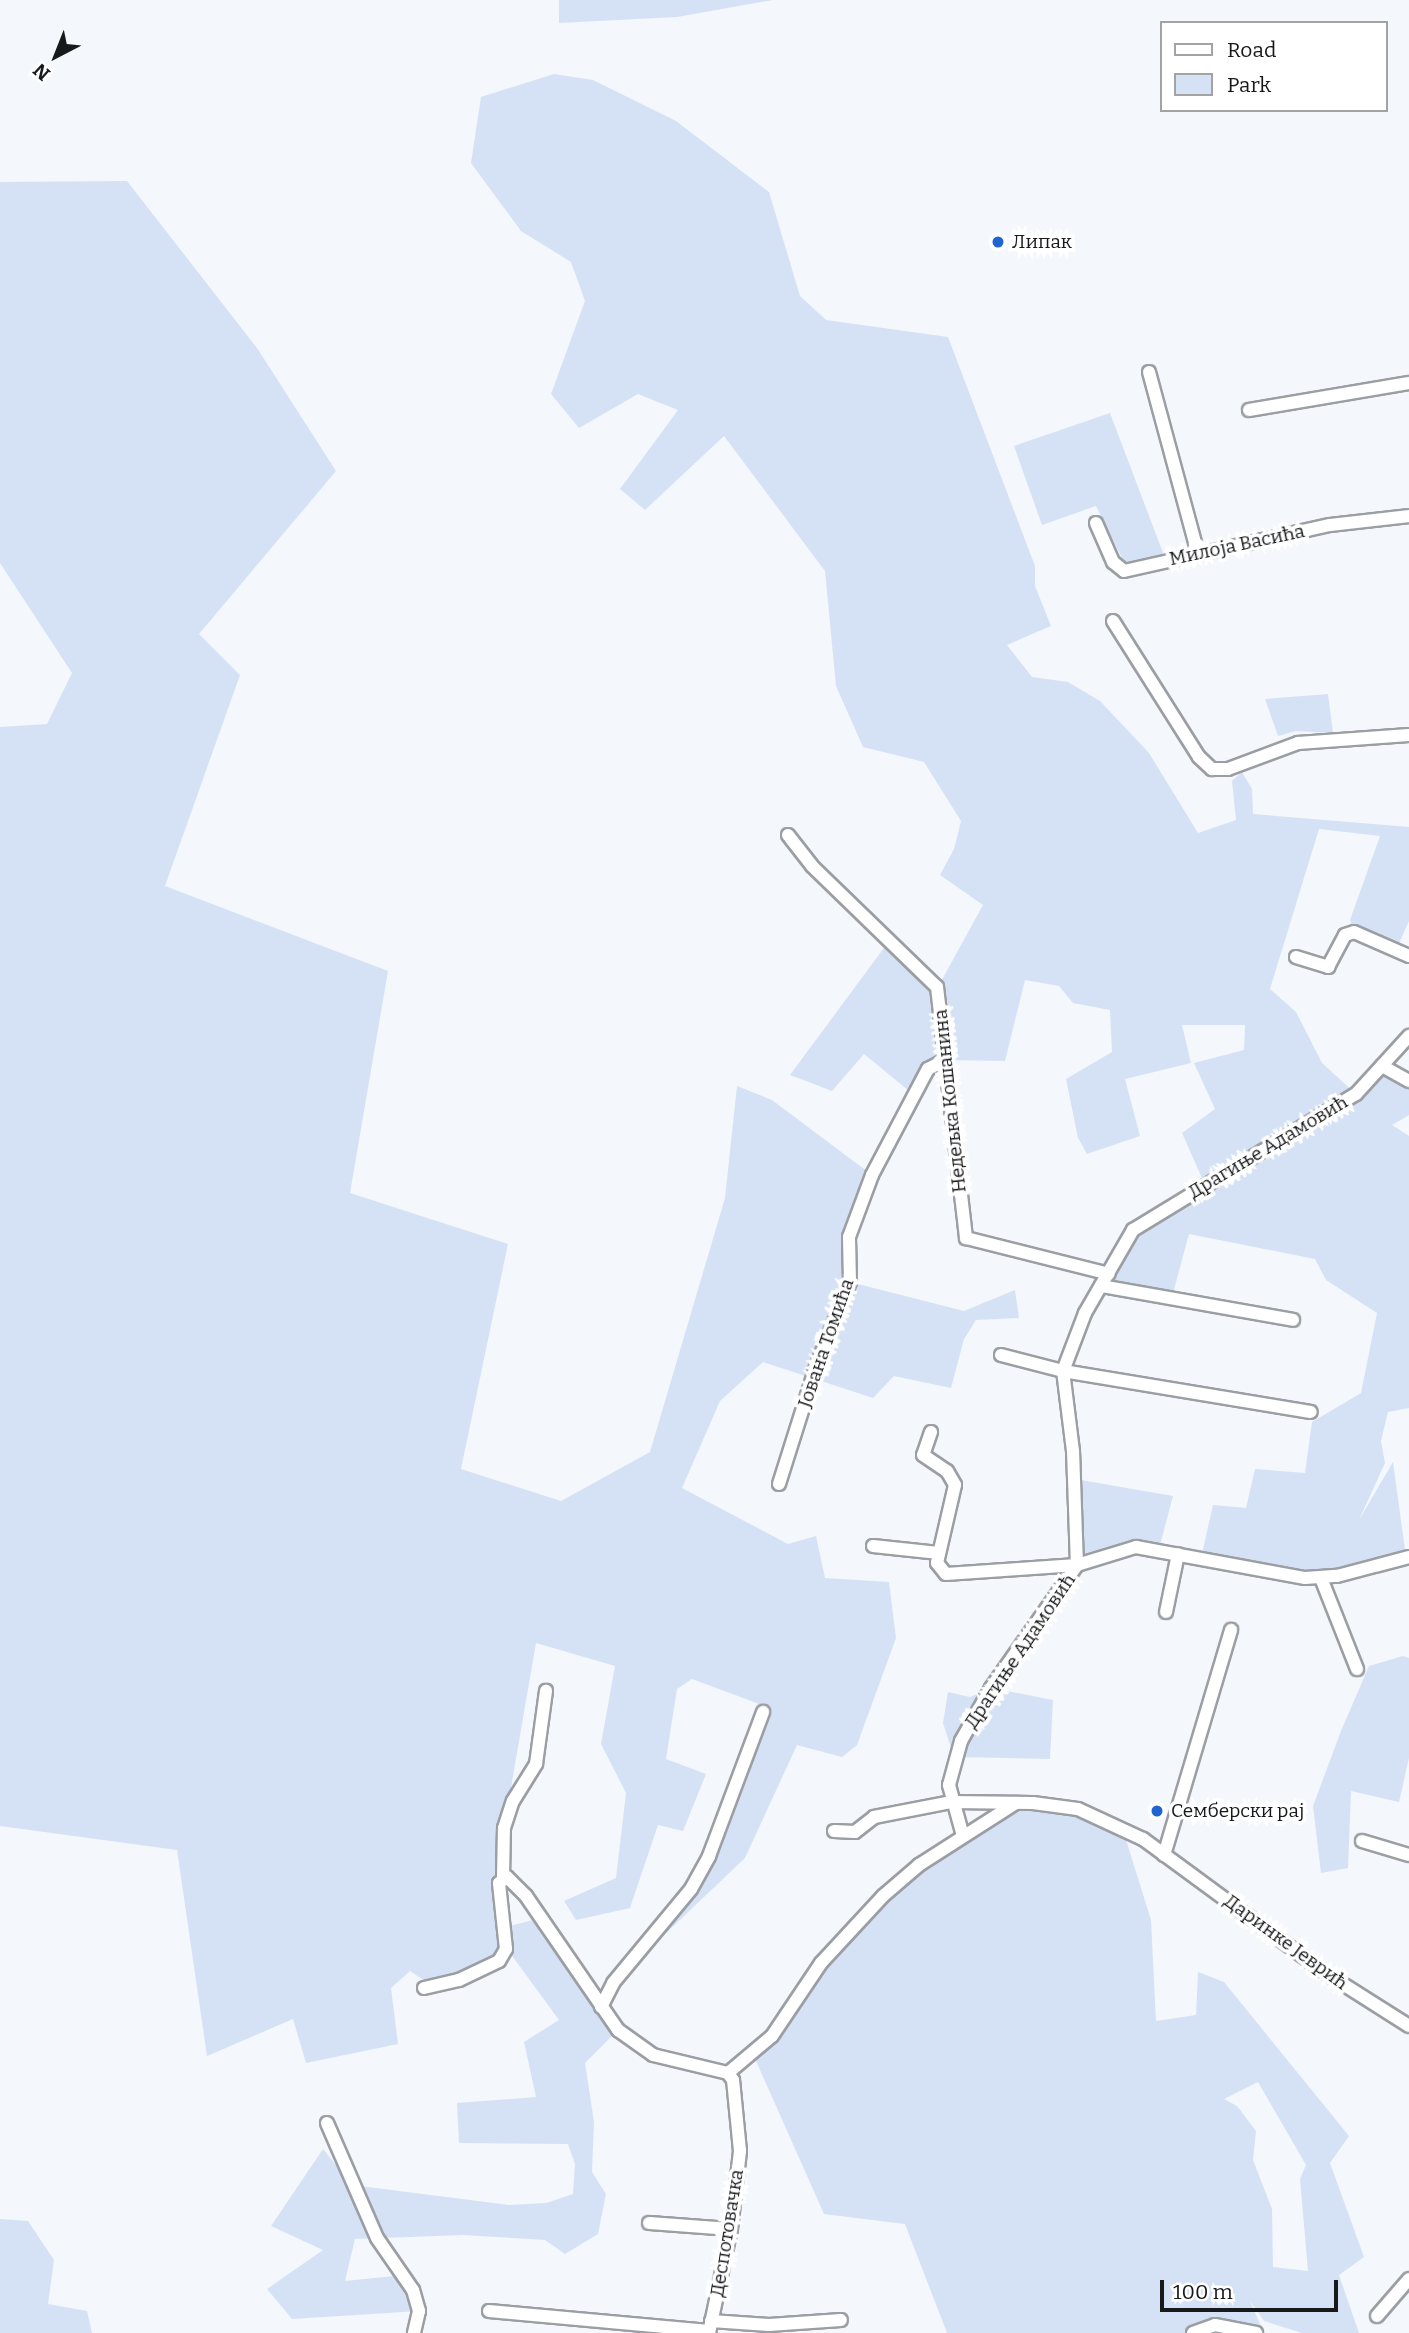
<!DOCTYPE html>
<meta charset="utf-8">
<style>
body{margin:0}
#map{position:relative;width:1409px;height:2333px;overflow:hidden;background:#f4f7fc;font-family:Bitter,serif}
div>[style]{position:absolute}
.green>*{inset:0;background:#d5e2f6}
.roads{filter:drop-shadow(2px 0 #9b9ea3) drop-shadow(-2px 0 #9b9ea3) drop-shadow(0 2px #9b9ea3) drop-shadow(0 -2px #9b9ea3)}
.street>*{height:12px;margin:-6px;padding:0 6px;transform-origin:6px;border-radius:6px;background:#fff}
.dots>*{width:19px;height:19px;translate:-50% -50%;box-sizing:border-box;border:4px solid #fff;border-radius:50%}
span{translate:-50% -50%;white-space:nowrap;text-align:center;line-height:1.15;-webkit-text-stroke:7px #fff;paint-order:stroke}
.poi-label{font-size:19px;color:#18191b}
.left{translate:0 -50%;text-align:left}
.street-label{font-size:19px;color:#18191b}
.legend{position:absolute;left:1160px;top:21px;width:228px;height:91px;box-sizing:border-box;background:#fff;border:2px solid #a3a3a4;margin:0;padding:9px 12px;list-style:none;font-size:21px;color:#18191b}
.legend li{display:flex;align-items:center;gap:14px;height:35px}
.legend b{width:35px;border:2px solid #a3a3a4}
.north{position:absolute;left:21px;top:21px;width:70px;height:70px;-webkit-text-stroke:5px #fff;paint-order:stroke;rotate:222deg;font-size:19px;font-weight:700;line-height:28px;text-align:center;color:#18191b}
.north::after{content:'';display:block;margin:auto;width:24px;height:32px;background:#18191b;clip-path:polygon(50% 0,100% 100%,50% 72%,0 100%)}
.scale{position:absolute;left:1160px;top:2280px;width:178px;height:32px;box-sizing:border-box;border:4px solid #18191b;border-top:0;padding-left:9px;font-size:21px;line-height:24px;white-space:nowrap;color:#18191b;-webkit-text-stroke:5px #fff;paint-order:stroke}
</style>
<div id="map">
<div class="green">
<div style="clip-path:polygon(559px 0,773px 0,677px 17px,559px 23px)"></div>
<div style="clip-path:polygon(554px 74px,593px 80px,676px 121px,769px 192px,800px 296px,826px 320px,948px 337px,1035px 566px,1035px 586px,1051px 626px,1007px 645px,1032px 677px,1068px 682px,1100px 701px,1149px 753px,1198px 833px,1236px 820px,1232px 781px,1242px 772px,1252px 789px,1253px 814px,1409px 827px,1409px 921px,1396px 950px,1354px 932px,1350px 920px,1380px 836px,1319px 829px,1270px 989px,1296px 1012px,1322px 1063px,1356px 1094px,1382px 1066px,1409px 1081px,1409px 1115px,1392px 1125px,1409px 1136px,1409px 1408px,1388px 1412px,1381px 1441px,1385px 1463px,1359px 1520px,1393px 1462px,1406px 1557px,1321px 1578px,1201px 1558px,1213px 1505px,1246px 1508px,1255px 1469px,1305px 1473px,1312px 1422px,1361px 1393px,1377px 1313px,1326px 1280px,1315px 1259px,1189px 1234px,1172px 1297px,1101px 1286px,1133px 1230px,1206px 1187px,1182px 1133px,1215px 1109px,1194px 1063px,1244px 1050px,1245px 1025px,1182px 1025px,1191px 1063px,1125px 1079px,1140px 1136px,1087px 1154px,1078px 1138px,1066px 1079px,1112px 1052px,1110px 1010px,1073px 1003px,1059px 986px,1025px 980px,1005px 1061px,945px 1060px,933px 1065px,914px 1095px,864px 1054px,832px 1091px,790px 1075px,892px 937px,938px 987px,983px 905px,940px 875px,954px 849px,961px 821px,924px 762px,863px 747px,836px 686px,825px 571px,724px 436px,645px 510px,620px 489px,678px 410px,638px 394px,579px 428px,551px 394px,585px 301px,571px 262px,521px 231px,471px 163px,481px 97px)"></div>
<div style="clip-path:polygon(127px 181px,257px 348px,336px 471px,199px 634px,240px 675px,165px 886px,388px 971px,350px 1193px,508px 1244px,461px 1469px,561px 1501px,650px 1452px,725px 1198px,737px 1086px,772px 1100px,872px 1175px,849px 1237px,850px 1282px,964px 1311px,1015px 1290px,1019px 1318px,976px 1320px,964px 1339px,951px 1388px,894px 1376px,873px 1398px,763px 1362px,720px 1401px,682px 1488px,788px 1544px,816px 1536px,825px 1578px,889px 1582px,896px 1638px,857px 1745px,842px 1757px,797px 1745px,745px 1858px,663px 1936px,712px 1842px,770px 1708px,692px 1679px,677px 1689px,666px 1759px,706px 1774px,683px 1831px,658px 1825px,630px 1908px,576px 1920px,564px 1901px,616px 1878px,626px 1793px,601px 1744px,615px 1666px,536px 1643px,504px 1828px,506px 1927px,540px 1918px,618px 2030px,585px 2063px,594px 2122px,592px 2172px,606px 2194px,598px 2234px,565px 2254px,545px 2240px,463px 2235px,355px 2239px,345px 2281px,394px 2276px,413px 2290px,419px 2311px,292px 2319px,267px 2289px,323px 2250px,271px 2226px,323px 2149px,352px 2185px,509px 2205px,546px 2203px,573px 2194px,575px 2164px,568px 2144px,459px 2143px,457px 2103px,536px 2097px,524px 2042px,559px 2020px,507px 1949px,490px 1967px,425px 1981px,410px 1971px,391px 1988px,398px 2044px,306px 2063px,293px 2019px,207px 2056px,177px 1850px,0 1826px,0 727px,47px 724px,72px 673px,0 563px,0 182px)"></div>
<div style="clip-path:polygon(1110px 413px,1124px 450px,1165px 558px,1126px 566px,1096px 506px,1042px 525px,1014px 446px)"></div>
<div style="clip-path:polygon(1328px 694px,1333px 733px,1296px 731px,1278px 736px,1265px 699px)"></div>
<div style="clip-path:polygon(1075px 1479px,1173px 1496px,1159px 1549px,1136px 1547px,1077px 1565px)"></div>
<div style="clip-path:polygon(1403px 1656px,1409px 1658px,1409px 1758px,1399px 1802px,1351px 1791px,1348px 1868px,1321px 1873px,1313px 1806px,1341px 1731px,1369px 1666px)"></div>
<div style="clip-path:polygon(991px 1688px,1053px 1700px,1050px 1759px,954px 1757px,943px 1723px,948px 1692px,970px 1697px)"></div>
<div style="clip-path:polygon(evenodd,1017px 1803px,1051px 1804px,1122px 1827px,1151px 1920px,1156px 2021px,1196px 2015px,1198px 1972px,1224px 1982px,1349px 2136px,1330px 2163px,1364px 2257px,1339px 2275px,1359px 2333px,1302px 2333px,1264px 2321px,1250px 2301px,1264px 2333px,1238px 2328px,1193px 2333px,947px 2333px,905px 2224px,824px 2214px,752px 2052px,883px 1896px,1017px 1803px,1258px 2082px,1306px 2165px,1300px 2179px,1308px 2271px,1273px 2267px,1272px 2209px,1253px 2160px,1256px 2131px,1237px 2106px,1224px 2099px,1258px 2082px)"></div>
<div style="clip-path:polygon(0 2219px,28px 2221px,54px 2260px,48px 2304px,87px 2311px,92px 2333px,0 2333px)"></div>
</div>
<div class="roads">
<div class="street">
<div style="left:1149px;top:372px;width:188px;rotate:74.9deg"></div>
<div style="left:1249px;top:410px;width:162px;rotate:-9.6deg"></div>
<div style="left:1096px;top:523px;width:43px;rotate:66.4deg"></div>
<div style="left:1113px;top:562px;width:14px;rotate:39deg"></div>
<div style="left:1124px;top:571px;width:211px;rotate:-12.6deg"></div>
<div style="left:1330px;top:525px;width:80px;rotate:-6.5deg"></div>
<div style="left:1113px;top:621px;width:161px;rotate:57.7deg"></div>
<div style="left:1199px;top:757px;width:18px;rotate:43deg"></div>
<div style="left:1212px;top:769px;width:16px"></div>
<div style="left:1228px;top:769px;width:75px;rotate:-20.4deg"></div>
<div style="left:1298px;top:743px;width:111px;rotate:-4.1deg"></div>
<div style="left:788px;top:835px;width:39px;rotate:52deg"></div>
<div style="left:812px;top:866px;width:174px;rotate:44.1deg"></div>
<div style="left:937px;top:987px;width:253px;rotate:83.4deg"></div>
<div style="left:966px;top:1238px;width:147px;rotate:14.1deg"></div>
<div style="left:1296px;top:957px;width:34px;rotate:17deg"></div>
<div style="left:1328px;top:967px;width:36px;rotate:-62deg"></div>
<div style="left:1345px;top:935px;width:9px;rotate:-18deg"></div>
<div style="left:1354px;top:932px;width:60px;rotate:23.6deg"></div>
<div style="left:1382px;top:1066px;width:31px;rotate:29deg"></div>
<div style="left:1101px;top:1286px;width:195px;rotate:10deg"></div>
<div style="left:1001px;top:1355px;width:64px;rotate:14.5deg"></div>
<div style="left:1063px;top:1371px;width:251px;rotate:9.4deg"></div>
<div style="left:931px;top:1432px;width:24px;rotate:109deg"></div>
<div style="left:923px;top:1455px;width:29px;rotate:34deg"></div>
<div style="left:947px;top:1471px;width:16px;rotate:60deg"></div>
<div style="left:955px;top:1485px;width:80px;rotate:103deg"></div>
<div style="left:937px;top:1563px;width:14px;rotate:51deg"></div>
<div style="left:946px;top:1574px;width:131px;rotate:-3.9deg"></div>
<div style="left:1077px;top:1565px;width:62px;rotate:-17deg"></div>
<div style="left:1136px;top:1547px;width:172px;rotate:10.4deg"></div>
<div style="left:1305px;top:1578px;width:32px;rotate:-4deg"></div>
<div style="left:1337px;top:1576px;width:74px;rotate:-14.8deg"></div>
<div style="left:779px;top:1484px;width:123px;rotate:-72.5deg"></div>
<div style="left:816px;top:1367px;width:92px;rotate:-68.2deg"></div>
<div style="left:850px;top:1282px;width:45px;rotate:-91.3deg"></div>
<div style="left:849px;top:1237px;width:66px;rotate:-69.6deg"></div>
<div style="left:872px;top:1175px;width:120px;rotate:-62.2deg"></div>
<div style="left:928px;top:1069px;width:19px;rotate:-28deg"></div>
<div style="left:873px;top:1546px;width:66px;rotate:6.1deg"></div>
<div style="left:1321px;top:1578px;width:98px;rotate:68.4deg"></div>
<div style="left:1166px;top:1612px;width:59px;rotate:-78.3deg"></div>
<div style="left:834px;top:1831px;width:21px;rotate:3deg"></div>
<div style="left:855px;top:1832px;width:24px;rotate:-38deg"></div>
<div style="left:874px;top:1817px;width:78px;rotate:-11deg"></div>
<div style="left:951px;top:1802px;width:82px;rotate:0.7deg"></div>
<div style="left:1033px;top:1803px;width:45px;rotate:7.6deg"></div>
<div style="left:1078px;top:1809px;width:72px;rotate:24.8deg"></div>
<div style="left:1143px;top:1839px;width:228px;rotate:36.3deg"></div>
<div style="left:1327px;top:1974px;width:97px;rotate:32.4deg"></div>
<div style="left:963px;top:1836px;width:53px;rotate:-105.4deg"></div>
<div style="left:949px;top:1785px;width:46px;rotate:-74.7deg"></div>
<div style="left:961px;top:1741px;width:61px;rotate:-60.5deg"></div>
<div style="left:991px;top:1688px;width:150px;rotate:-55deg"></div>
<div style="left:1077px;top:1565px;width:114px;rotate:-92deg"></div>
<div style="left:1073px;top:1451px;width:81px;rotate:-97.1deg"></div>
<div style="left:1063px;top:1371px;width:62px;rotate:-69.2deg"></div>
<div style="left:1085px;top:1313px;width:96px;rotate:-60deg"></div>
<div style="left:1133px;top:1230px;width:261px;rotate:-31.4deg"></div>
<div style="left:1356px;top:1094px;width:79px;rotate:-47.6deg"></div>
<div style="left:1362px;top:1841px;width:49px;rotate:16.6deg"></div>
<div style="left:1164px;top:1855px;width:235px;rotate:-73.4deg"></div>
<div style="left:503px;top:1878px;width:50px;rotate:-88.9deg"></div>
<div style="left:504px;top:1828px;width:28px;rotate:-72deg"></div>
<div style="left:513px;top:1801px;width:44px;rotate:-58.1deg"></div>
<div style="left:536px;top:1764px;width:74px;rotate:-82.2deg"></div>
<div style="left:424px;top:1988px;width:36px;rotate:-13deg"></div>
<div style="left:459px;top:1980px;width:44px;rotate:-25.4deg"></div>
<div style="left:499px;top:1961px;width:14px;rotate:-60deg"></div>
<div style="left:506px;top:1949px;width:66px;rotate:-96.1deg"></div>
<div style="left:499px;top:1883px;width:10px;rotate:-37deg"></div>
<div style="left:507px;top:1877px;width:27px;rotate:45deg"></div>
<div style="left:526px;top:1896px;width:163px;rotate:55.5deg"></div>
<div style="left:618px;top:2030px;width:43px;rotate:35.5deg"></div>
<div style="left:653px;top:2055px;width:77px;rotate:13.5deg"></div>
<div style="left:601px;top:2007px;width:27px;rotate:-63deg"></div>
<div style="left:613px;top:1983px;width:122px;rotate:-50.3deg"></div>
<div style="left:691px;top:1889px;width:38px;rotate:-61deg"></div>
<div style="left:709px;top:1856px;width:154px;rotate:-69.4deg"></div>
<div style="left:728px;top:2073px;width:57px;rotate:-40.1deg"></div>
<div style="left:772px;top:2036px;width:88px;rotate:-56.1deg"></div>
<div style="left:821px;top:1963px;width:91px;rotate:-47.2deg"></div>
<div style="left:883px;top:1896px;width:48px;rotate:-40.7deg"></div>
<div style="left:919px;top:1865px;width:115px;rotate:-32.6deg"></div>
<div style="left:327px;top:2123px;width:125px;rotate:66.5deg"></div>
<div style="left:377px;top:2238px;width:63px;rotate:55.3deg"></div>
<div style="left:413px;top:2290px;width:22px;rotate:74deg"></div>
<div style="left:419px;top:2311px;width:23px;rotate:103deg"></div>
<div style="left:649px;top:2223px;width:82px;rotate:4.2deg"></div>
<div style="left:489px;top:2311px;width:221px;rotate:5.2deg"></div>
<div style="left:1377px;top:2316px;width:49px;rotate:-49.1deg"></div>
<div style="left:711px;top:2321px;width:58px;rotate:3.9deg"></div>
<div style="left:769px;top:2325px;width:72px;rotate:-4deg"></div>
<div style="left:709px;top:2333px;width:106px;rotate:-78.1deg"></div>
<div style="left:731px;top:2229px;width:79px;rotate:-83.4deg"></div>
<div style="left:740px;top:2151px;width:71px;rotate:-95.6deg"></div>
<div style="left:733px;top:2080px;width:9px;rotate:-126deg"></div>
<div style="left:1193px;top:2333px;width:23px;rotate:-20deg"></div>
<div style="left:1215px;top:2325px;width:42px;rotate:11deg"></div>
</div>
</div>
<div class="dots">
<div style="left:998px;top:242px;background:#2064d0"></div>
<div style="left:1157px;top:1811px;background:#2064d0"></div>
</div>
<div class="poi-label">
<span class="left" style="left:1012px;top:242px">Липак</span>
<span class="left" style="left:1171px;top:1811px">Семберски рај</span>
</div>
<div class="street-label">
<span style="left:1237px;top:545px;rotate:-12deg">Милоја Васића</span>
<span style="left:950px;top:1101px;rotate:-96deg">Недељка Кошанина</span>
<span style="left:1268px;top:1147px;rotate:-31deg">Драгиње Адамовић</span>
<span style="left:826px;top:1343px;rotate:-71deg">Јована Томића</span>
<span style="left:1020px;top:1651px;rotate:-56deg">Драгиње Адамовић</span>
<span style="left:1286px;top:1942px;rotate:36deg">Даринке Јеврић</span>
<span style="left:727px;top:2233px;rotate:-81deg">Деспотовачка</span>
</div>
<ul class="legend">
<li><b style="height:9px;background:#fff"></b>Road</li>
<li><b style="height:19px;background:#d5e2f6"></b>Park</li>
</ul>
<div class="north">N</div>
<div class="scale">100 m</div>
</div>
